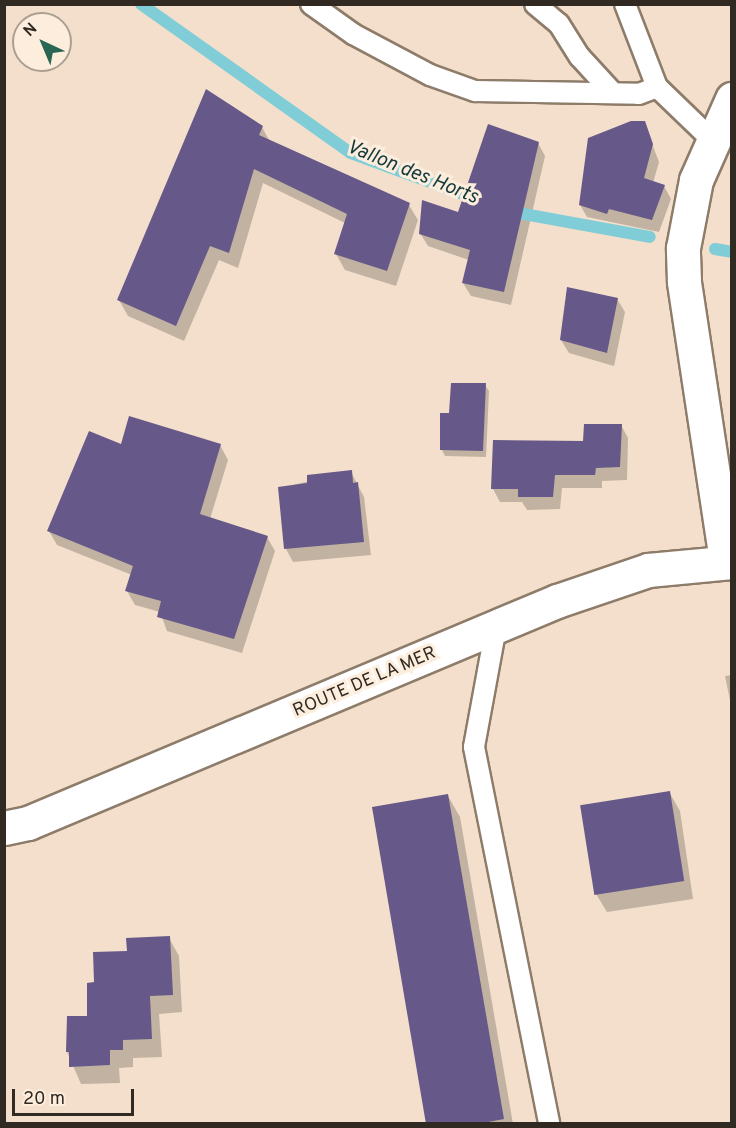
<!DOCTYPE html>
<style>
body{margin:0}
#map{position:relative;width:736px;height:1128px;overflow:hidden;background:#f3dfcb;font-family:Overpass,sans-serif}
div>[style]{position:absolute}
.shadow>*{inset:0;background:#0003}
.stream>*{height:12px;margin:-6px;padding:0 6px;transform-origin:6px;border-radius:6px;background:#80cdd7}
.building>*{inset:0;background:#665888;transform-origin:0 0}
.roads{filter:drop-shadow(2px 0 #8e7c6a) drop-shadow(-2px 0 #8e7c6a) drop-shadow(0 2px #8e7c6a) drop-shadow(0 -2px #8e7c6a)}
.service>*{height:20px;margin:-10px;padding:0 10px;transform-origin:10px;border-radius:10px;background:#fff}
.minor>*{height:33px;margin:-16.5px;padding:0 16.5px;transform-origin:16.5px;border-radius:16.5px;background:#fff}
.secondary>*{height:33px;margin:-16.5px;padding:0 16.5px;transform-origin:16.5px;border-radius:16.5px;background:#fff}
span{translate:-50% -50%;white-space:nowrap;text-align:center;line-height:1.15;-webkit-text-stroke:6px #fdeddd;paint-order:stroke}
.street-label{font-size:18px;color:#312a22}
.water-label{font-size:20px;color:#143a3e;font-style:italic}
.frame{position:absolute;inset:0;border:6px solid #312a22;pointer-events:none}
.north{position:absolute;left:12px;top:12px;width:60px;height:60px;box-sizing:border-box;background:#fdeddd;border:2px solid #ab9f92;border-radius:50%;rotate:316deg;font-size:16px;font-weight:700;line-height:24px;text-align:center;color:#312a22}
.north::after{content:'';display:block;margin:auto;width:21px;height:27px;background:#296754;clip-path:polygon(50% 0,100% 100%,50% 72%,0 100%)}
.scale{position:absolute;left:12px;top:1089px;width:122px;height:27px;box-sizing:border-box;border:3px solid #312a22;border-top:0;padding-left:8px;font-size:18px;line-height:21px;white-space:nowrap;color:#312a22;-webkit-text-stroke:4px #fdeddd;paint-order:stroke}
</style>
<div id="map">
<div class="shadow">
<div style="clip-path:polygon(644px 123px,659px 162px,653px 183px,664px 186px,671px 199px,659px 232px,587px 217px,580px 205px)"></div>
<div style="clip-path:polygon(262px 127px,270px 142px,409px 205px,418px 220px,396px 286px,345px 270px,336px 254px,345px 223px,263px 183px,238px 268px,219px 260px,184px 341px,128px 316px,119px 300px)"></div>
<div style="clip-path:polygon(538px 143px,545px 156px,511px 305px,471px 296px,463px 283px,469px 260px,428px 246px,420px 233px,459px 214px)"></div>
<div style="clip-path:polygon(617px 299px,625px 312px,614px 366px,569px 353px,561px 340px)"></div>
<div style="clip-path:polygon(485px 385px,489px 391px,486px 457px,445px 456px,442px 450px,450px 415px)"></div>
<div style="clip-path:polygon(621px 425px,628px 438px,627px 480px,602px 481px,602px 488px,562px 488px,560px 509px,527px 510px,522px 502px,500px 502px,493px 489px)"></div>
<div style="clip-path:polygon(220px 445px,228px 460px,210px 519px,267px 537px,275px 551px,242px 653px,167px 631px,160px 612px,135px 605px,127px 591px,132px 575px,57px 545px,49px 531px,122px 446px)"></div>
<div style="clip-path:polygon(351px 472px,364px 497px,371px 555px,293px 562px,286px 549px,279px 488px)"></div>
<div style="clip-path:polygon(732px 675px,732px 710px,725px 676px)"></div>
<div style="clip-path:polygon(669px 792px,680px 811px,693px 899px,607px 912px,596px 894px,582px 806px)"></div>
<div style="clip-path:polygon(448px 796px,460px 817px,513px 1124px,427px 1124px)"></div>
<div style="clip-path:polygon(169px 938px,179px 956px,182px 1012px,159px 1014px,162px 1057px,133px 1058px,133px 1067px,119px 1068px,120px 1083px,81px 1084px,67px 1052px,89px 1018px,96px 984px,128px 952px)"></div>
</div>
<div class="stream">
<div style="left:141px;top:4px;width:257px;rotate:35.4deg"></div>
<div style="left:351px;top:153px;width:134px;rotate:20.1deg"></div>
<div style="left:507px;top:211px;width:145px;rotate:10.3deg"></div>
<div style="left:715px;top:249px;width:17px;rotate:10deg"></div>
</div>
<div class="building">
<div style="clip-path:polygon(206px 89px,263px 126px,259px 135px,410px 203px,387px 271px,334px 254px,347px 214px,254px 169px,229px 253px,210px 246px,176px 326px,117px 300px)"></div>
<div style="clip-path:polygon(631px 121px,645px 121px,653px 144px,644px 178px,665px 185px,652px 220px,609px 209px,607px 214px,579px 205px,588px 138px)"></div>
<div style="clip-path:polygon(488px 124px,539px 142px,504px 292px,462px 283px,470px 250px,419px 234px,422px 200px,458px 212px)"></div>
<div style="clip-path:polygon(567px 287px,618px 298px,607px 353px,560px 340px)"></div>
<div style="clip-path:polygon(451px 383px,486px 383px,483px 451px,440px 450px,440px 413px,449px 413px)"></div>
<div style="clip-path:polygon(129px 416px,221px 444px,200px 514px,268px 536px,234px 639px,157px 617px,161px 601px,125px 591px,133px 566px,47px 531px,89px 431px,121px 444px)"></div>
<div style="clip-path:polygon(584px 424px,622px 424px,620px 467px,596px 468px,595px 475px,555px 475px,553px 497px,518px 497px,518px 489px,491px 489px,493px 440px,583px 441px)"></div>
<div style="clip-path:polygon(352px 470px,353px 483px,358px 482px,364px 542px,284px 549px,278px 487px,307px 483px,307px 475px)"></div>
<div style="left:670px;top:791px;width:91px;height:91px;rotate:81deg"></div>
<div style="clip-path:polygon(448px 794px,504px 1119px,478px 1124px,426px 1124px,372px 807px)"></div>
<div style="clip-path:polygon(170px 936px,173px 995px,150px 996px,152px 1039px,123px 1040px,123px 1050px,110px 1050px,110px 1065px,69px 1067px,69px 1052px,66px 1052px,67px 1016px,87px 1016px,87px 983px,94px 982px,93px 952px,127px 951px,126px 938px)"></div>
</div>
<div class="roads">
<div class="service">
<div style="left:311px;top:4px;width:52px;rotate:35.5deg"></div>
<div style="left:353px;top:34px;width:87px;rotate:28deg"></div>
<div style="left:430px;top:75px;width:48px;rotate:19.6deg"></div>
<div style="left:475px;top:91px;width:164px;rotate:1deg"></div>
<div style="left:639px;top:94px;width:19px;rotate:-21deg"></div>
<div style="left:535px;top:4px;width:31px;rotate:40deg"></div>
<div style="left:559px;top:24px;width:39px;rotate:58deg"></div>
<div style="left:580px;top:57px;width:49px;rotate:47.5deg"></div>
<div style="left:625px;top:4px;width:89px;rotate:68.9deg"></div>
<div style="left:657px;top:87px;width:76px;rotate:43.9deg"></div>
<div style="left:496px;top:627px;width:122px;rotate:100.4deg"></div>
<div style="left:474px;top:747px;width:384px;rotate:78.7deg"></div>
</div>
<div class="minor">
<div style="left:726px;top:560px;width:282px;rotate:-98.6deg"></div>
<div style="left:684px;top:281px;width:33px;rotate:-92deg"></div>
<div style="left:683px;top:248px;width:69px;rotate:-79.2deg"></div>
<div style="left:696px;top:180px;width:89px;rotate:-66deg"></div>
</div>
<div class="secondary">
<div style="left:4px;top:828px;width:25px;rotate:-12deg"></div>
<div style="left:28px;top:823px;width:574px;rotate:-22.77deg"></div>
<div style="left:557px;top:601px;width:96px;rotate:-18.8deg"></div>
<div style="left:648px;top:570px;width:84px;rotate:-5.4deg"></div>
</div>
</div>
<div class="street-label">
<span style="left:365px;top:683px;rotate:-23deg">ROUTE DE LA MER</span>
</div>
<div class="water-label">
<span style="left:412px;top:173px;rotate:22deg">Vallon des Horts</span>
</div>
<div class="frame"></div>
<div class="north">N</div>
<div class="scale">20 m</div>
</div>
